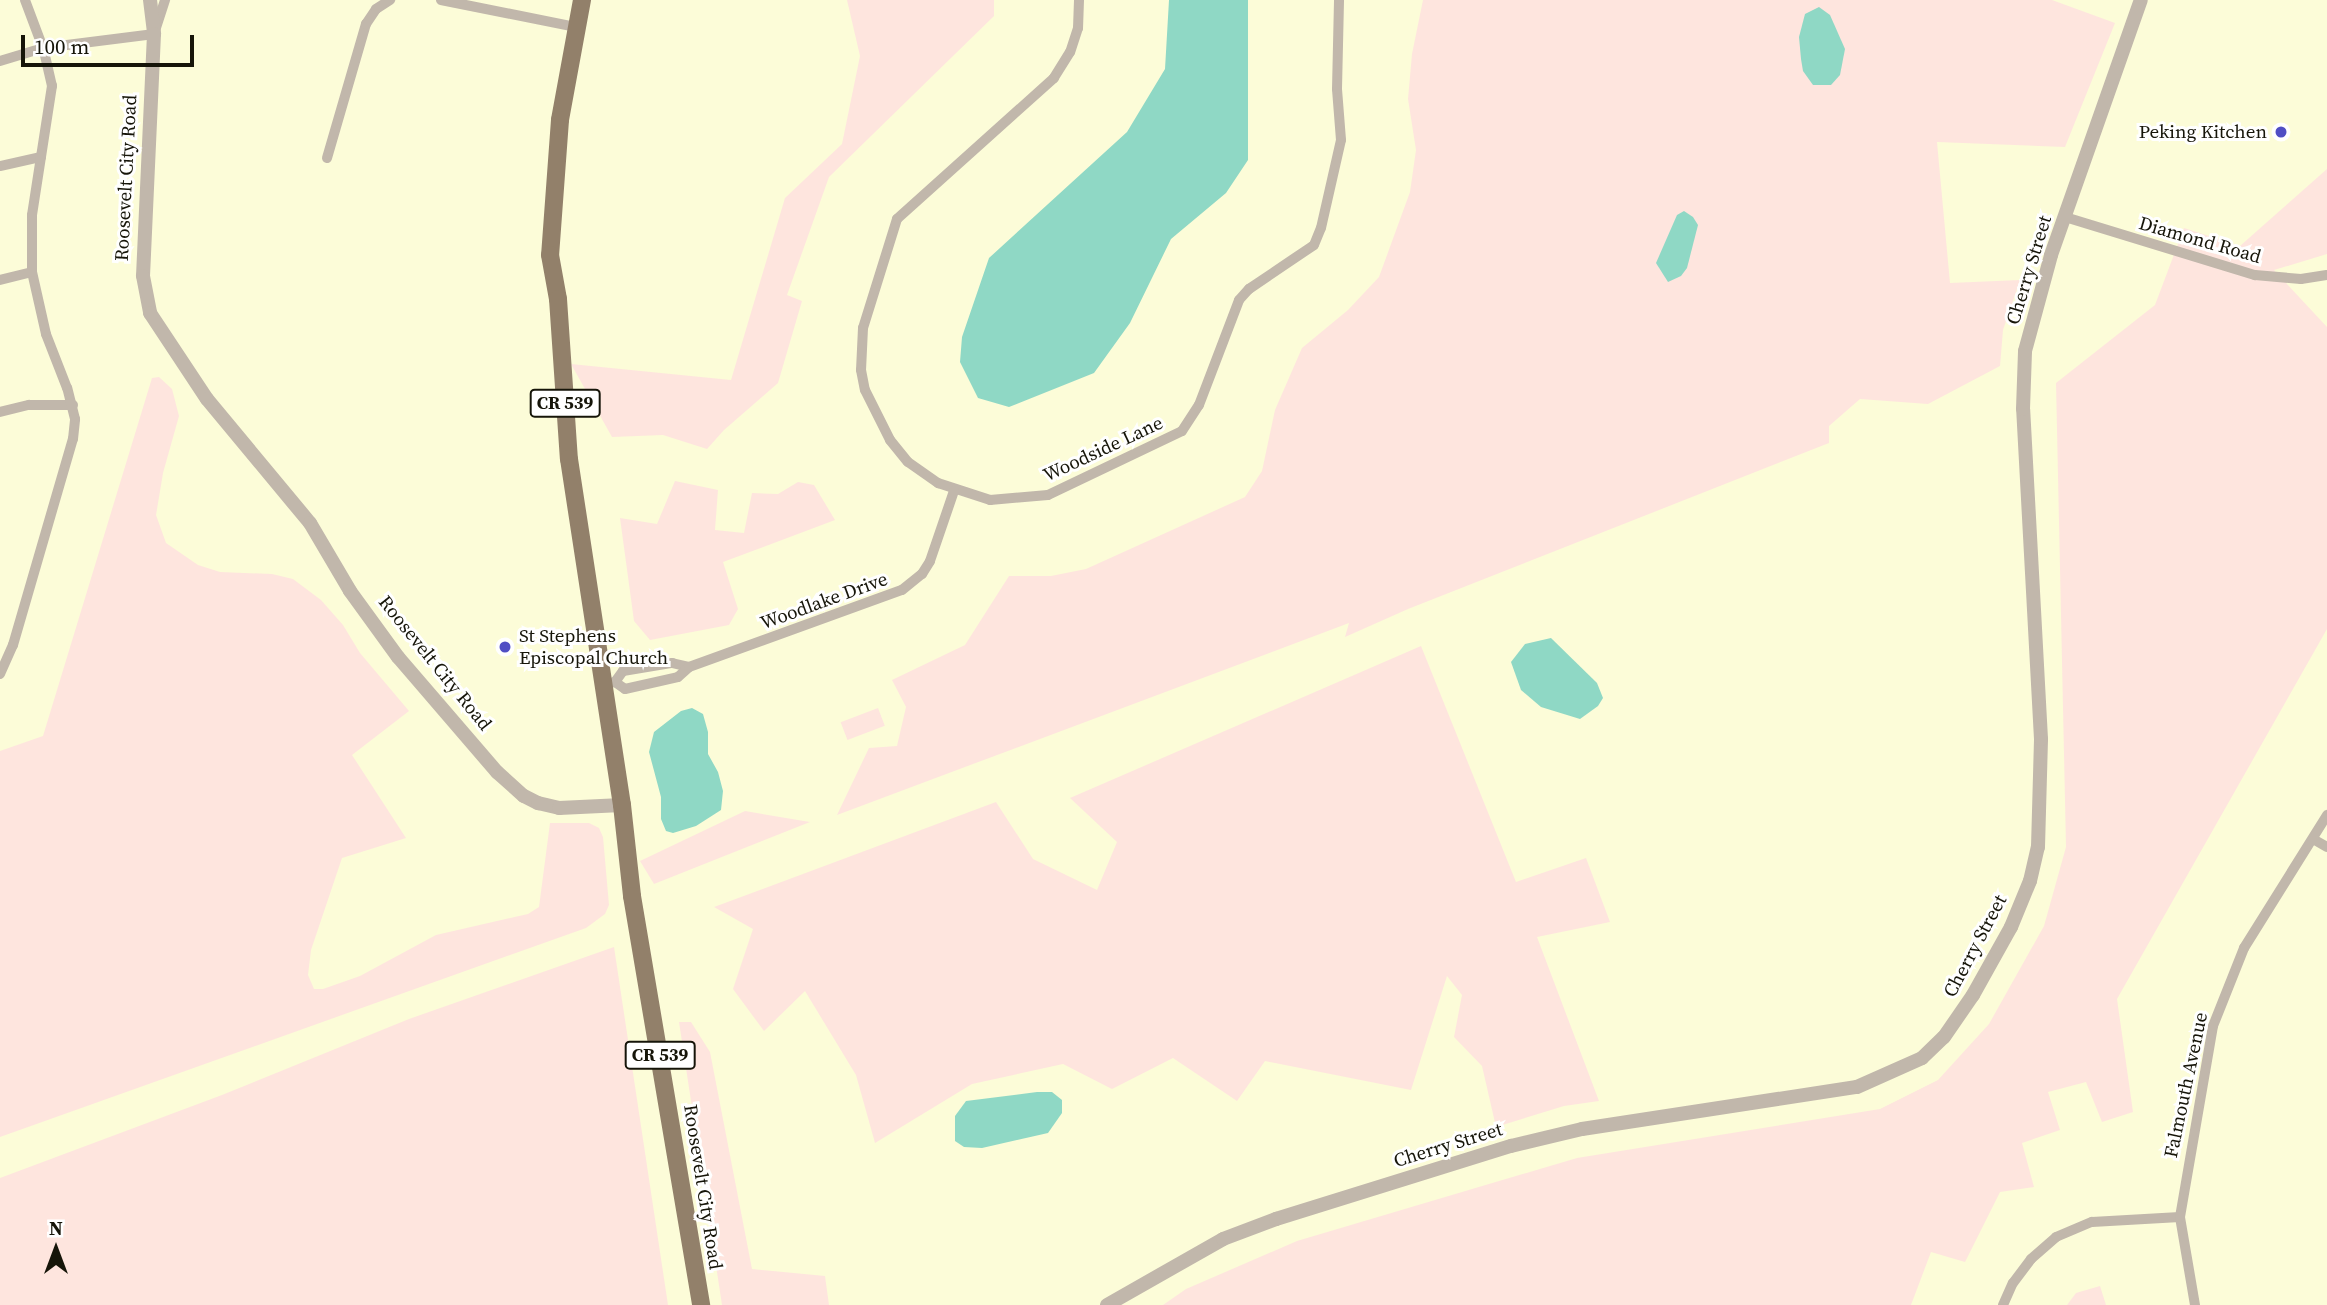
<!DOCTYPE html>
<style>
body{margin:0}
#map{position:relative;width:2327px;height:1305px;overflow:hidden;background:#fcfcd8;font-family:"Source Serif 4",serif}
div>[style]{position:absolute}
.green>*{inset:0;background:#fee5de;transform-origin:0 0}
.water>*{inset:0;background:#8fd8c5}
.minor>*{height:10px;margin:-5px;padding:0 5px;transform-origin:5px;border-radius:5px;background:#c1b7ab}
.tertiary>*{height:14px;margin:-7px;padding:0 7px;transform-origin:7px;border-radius:7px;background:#c1b7ab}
.primary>*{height:18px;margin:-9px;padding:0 9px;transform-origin:9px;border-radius:9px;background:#92806a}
.dots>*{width:19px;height:19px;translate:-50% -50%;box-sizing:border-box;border:4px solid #fff;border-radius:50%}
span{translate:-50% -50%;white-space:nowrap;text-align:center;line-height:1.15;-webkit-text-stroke:6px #fff;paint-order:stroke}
.shield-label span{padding:2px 5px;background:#fff;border:2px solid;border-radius:5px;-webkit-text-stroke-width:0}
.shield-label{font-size:18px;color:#161509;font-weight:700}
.poi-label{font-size:19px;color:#161509}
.right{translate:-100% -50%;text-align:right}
.left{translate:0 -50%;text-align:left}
.street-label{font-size:19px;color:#161509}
.north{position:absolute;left:21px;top:1214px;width:70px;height:70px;-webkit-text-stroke:5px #fff;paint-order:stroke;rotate:0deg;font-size:19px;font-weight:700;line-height:28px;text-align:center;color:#161509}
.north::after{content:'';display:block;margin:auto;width:24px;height:32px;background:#161509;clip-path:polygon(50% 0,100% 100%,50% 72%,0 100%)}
.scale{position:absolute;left:21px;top:35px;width:173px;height:32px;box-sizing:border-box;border:4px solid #161509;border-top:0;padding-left:9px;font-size:21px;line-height:24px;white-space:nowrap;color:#161509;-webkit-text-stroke:5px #fff;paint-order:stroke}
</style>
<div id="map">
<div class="green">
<div style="clip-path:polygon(847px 0,994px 0,994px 16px,829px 177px,787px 295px,802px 301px,778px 383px,724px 430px,707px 449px,663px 435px,612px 437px,571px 364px,731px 380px,785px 198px,842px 144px,860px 56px)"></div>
<div style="clip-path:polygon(1423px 0,2052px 0,2115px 23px,2065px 147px,1937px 142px,1950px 283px,2020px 280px,2003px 330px,2000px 366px,1928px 404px,1860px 399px,1829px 426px,1829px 443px,1408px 609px,1345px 637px,1349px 623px,837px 815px,869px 748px,897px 746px,906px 707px,892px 680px,965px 645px,1009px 576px,1051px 576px,1086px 569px,1245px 497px,1262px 471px,1275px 410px,1302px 348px,1348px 310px,1379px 277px,1410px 192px,1416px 150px,1408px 99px,1412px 54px)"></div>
<div style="clip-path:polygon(2327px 169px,2327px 254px,2274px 270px,2327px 327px,2327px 629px,2117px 999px,2133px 1112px,2102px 1122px,2086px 1082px,2048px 1092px,2060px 1130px,2022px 1143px,2034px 1187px,2000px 1192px,1965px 1262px,1931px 1252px,1911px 1305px,1163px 1305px,1186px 1289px,1297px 1241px,1577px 1158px,1880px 1109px,1938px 1080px,1989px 1024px,2044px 926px,2066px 847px,2056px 383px,2155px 305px,2184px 228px,2240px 246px)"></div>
<div style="clip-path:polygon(159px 377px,172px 389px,179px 416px,163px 473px,156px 515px,166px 543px,198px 565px,220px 572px,272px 574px,293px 579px,321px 600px,343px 625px,360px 653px,409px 711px,352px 755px,406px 838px,342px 858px,311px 950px,308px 975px,314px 989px,323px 989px,360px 976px,436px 935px,528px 914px,539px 907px,550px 823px,589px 823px,599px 828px,603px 837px,609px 905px,605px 914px,586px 928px,0 1137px,0 751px,43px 736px,152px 378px)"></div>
<div style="clip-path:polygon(675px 481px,718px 490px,715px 530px,744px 533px,752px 493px,778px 494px,798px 482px,814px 485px,835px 520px,723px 562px,738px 609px,729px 625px,650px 640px,634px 621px,620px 518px,657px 524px)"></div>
<div style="clip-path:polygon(1421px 646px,1516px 882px,1586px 858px,1610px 922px,1537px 937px,1599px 1101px,1564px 1106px,1496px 1127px,1482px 1066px,1454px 1037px,1462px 995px,1447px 976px,1411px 1090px,1265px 1061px,1237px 1101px,1173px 1058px,1112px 1089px,1063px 1064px,972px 1084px,875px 1143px,856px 1075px,805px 991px,764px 1031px,733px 989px,753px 929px,714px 907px,996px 802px,1033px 859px,1097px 890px,1117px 842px,1070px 798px)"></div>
<div style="left:878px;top:708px;width:19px;height:40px;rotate:69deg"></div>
<div style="clip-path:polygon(745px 811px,810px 822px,654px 884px,640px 861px)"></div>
<div style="clip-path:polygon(614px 947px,668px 1305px,0 1305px,0 1178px,222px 1095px,409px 1019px)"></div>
<div style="clip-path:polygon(679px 1022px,691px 1022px,710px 1052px,752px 1269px,825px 1276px,829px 1305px,722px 1305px)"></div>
<div style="clip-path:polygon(2100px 1286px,2106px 1305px,2067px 1305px,2076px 1293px)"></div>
</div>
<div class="water">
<div style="clip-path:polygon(1169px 0,1248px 0,1248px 160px,1226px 193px,1171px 239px,1130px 323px,1094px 373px,1009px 407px,978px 398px,960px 362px,962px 337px,989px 258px,1127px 132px,1165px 69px)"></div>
<div style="clip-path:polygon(1819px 7px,1830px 15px,1845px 49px,1840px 75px,1831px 85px,1813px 85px,1803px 71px,1801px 59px,1799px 37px,1805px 14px)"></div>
<div style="clip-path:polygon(1684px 211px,1693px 217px,1698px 225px,1687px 268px,1681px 276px,1668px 282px,1656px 263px,1677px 215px)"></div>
<div style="clip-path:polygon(1551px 638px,1597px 683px,1603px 698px,1598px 706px,1580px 719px,1541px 707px,1521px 690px,1511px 662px,1525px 644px)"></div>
<div style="clip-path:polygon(692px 708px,703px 714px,708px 732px,708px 754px,718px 772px,723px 791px,721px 810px,696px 826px,673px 833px,666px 831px,661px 819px,661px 797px,649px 752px,654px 732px,681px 711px)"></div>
<div style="clip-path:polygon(1037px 1092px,1052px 1092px,1062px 1100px,1062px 1113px,1048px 1133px,982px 1148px,964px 1147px,955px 1141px,955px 1116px,966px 1101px)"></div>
</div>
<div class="minor">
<div style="left:441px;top:0;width:138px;rotate:11.3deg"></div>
<div style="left:1079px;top:0;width:28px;rotate:92deg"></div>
<div style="left:1078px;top:28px;width:25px;rotate:108deg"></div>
<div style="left:1070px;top:52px;width:31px;rotate:122deg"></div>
<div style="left:1054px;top:78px;width:211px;rotate:138.1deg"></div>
<div style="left:897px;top:219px;width:114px;rotate:107.3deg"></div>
<div style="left:863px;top:328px;width:42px;rotate:92.7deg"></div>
<div style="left:861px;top:370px;width:20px;rotate:79deg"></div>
<div style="left:865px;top:390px;width:56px;rotate:63.4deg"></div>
<div style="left:890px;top:440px;width:28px;rotate:51deg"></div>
<div style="left:908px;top:462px;width:37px;rotate:35deg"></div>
<div style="left:938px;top:483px;width:55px;rotate:18.1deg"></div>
<div style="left:990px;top:500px;width:58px;rotate:-4.9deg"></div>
<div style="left:1048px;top:495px;width:148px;rotate:-25.5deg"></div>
<div style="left:1182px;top:431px;width:31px;rotate:-57deg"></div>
<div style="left:1199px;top:405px;width:112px;rotate:-69.1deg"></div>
<div style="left:1239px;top:300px;width:15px;rotate:-48deg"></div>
<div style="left:1249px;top:289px;width:78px;rotate:-34.1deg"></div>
<div style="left:1314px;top:245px;width:18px;rotate:-68deg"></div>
<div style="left:1321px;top:228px;width:90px;rotate:-77.2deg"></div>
<div style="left:1341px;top:140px;width:51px;rotate:-94.5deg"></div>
<div style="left:1337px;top:89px;width:89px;rotate:-88.7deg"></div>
<div style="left:0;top:61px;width:45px;rotate:-16.8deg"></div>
<div style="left:43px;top:48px;width:112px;rotate:-7.2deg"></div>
<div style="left:154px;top:34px;width:36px;rotate:-72deg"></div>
<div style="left:327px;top:158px;width:140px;rotate:-73.8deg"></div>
<div style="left:366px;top:24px;width:18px;rotate:-56deg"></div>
<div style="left:376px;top:9px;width:17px;rotate:-33deg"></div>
<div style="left:0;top:166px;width:42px;rotate:-12.4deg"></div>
<div style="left:2065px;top:217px;width:199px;rotate:17deg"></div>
<div style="left:2255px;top:275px;width:46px;rotate:5deg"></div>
<div style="left:2301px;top:279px;width:26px;rotate:-9deg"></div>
<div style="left:0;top:280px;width:33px;rotate:-14deg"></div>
<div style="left:0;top:412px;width:30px;rotate:-14deg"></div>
<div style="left:29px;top:405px;width:44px"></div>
<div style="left:0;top:674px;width:32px;rotate:-66deg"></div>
<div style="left:13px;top:645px;width:215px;rotate:-73.8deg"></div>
<div style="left:73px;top:439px;width:20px;rotate:-84deg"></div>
<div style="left:75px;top:419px;width:32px;rotate:-104deg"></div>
<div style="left:67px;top:388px;width:58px;rotate:-111.3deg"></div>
<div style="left:46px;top:334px;width:64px;rotate:-102.7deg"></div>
<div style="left:32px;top:272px;width:57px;rotate:-90deg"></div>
<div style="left:32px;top:215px;width:131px;rotate:-81.2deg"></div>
<div style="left:52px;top:86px;width:39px;rotate:-103deg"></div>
<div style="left:43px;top:48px;width:51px;rotate:-110.6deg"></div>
<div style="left:615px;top:682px;width:14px;rotate:-54deg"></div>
<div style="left:623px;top:671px;width:50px;rotate:-9.3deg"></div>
<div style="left:672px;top:663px;width:17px;rotate:13deg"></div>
<div style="left:603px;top:684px;width:12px;rotate:-9deg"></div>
<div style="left:615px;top:682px;width:12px;rotate:35deg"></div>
<div style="left:625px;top:689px;width:54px;rotate:-12.8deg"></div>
<div style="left:678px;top:677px;width:15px;rotate:-42deg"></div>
<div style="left:689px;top:667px;width:226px;rotate:-19.9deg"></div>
<div style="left:902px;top:590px;width:26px;rotate:-39deg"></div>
<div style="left:922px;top:574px;width:15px;rotate:-58deg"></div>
<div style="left:930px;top:561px;width:74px;rotate:-71.1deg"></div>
<div style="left:2313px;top:839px;width:16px;rotate:30deg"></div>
<div style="left:2003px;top:1305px;width:24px;rotate:-66deg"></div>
<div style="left:2013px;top:1283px;width:30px;rotate:-53deg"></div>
<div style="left:2031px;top:1259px;width:33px;rotate:-41deg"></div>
<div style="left:2056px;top:1237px;width:39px;rotate:-23deg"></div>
<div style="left:2092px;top:1222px;width:88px;rotate:-3.3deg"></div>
<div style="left:2195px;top:1305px;width:89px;rotate:-99.7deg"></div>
<div style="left:2180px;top:1217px;width:194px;rotate:-80.2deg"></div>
<div style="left:2213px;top:1026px;width:84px;rotate:-68.3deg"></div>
<div style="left:2244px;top:948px;width:157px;rotate:-58deg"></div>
</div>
<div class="tertiary">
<div style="left:150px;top:0;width:34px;rotate:83deg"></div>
<div style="left:154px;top:34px;width:242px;rotate:92.6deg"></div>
<div style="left:143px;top:276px;width:38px;rotate:79deg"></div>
<div style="left:150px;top:313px;width:103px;rotate:56.5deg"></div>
<div style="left:207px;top:399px;width:161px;rotate:50.3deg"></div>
<div style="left:310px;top:523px;width:79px;rotate:59.5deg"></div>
<div style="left:350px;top:591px;width:82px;rotate:54deg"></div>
<div style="left:398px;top:657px;width:152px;rotate:49.3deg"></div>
<div style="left:497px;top:772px;width:36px;rotate:42deg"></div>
<div style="left:524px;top:796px;width:16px;rotate:27deg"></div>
<div style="left:538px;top:803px;width:22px;rotate:13deg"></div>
<div style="left:559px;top:808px;width:63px;rotate:-2.7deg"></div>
<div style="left:1107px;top:1305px;width:133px;rotate:-29.6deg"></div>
<div style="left:1223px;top:1239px;width:57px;rotate:-20.7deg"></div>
<div style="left:1276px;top:1219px;width:246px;rotate:-17.3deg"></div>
<div style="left:1511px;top:1146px;width:73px;rotate:-13.5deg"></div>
<div style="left:1582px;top:1129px;width:278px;rotate:-8.7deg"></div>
<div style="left:1857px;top:1087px;width:71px;rotate:-24deg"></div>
<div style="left:1922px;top:1058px;width:30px;rotate:-44deg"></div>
<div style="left:1944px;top:1037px;width:51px;rotate:-55.4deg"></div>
<div style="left:1973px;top:995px;width:78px;rotate:-60.8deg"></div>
<div style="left:2011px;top:927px;width:50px;rotate:-67.6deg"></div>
<div style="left:2030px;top:881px;width:35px;rotate:-77deg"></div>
<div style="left:2038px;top:847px;width:108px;rotate:-88.4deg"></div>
<div style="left:2041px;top:739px;width:330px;rotate:-93.1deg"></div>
<div style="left:2023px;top:409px;width:58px;rotate:-88deg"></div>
<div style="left:2025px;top:351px;width:99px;rotate:-74.8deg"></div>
<div style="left:2051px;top:255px;width:270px;rotate:-70.6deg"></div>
</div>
<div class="primary">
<div style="left:582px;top:0;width:122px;rotate:100.4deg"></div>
<div style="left:560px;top:120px;width:135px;rotate:94.2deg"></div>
<div style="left:550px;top:255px;width:45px;rotate:79.7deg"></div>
<div style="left:558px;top:299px;width:160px;rotate:86.1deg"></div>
<div style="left:569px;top:459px;width:350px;rotate:81.3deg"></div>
<div style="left:622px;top:805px;width:92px;rotate:83.7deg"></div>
<div style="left:632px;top:896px;width:415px;rotate:80.4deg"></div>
</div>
<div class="dots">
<div style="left:2281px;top:132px;background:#504ec4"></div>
<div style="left:505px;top:647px;background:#504ec4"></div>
</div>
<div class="shield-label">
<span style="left:565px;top:403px">CR 539</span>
<span style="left:660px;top:1055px">CR 539</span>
</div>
<div class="poi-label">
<span class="right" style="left:2267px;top:132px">Peking Kitchen</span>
<span class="left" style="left:519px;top:647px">St Stephens<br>Episcopal Church</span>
</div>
<div class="street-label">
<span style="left:126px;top:178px;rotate:-87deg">Roosevelt City Road</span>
<span style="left:2200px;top:240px;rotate:16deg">Diamond Road</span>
<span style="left:2029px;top:270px;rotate:-73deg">Cherry Street</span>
<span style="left:1103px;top:449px;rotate:-25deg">Woodside Lane</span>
<span style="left:824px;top:601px;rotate:-20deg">Woodlake Drive</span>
<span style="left:435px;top:663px;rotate:51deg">Roosevelt City Road</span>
<span style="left:1975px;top:946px;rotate:-62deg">Cherry Street</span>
<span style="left:2186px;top:1085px;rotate:-78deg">Falmouth Avenue</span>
<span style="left:1448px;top:1145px;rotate:-17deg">Cherry Street</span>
<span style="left:703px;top:1187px;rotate:81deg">Roosevelt City Road</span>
</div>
<div class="north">N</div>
<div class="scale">100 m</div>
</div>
